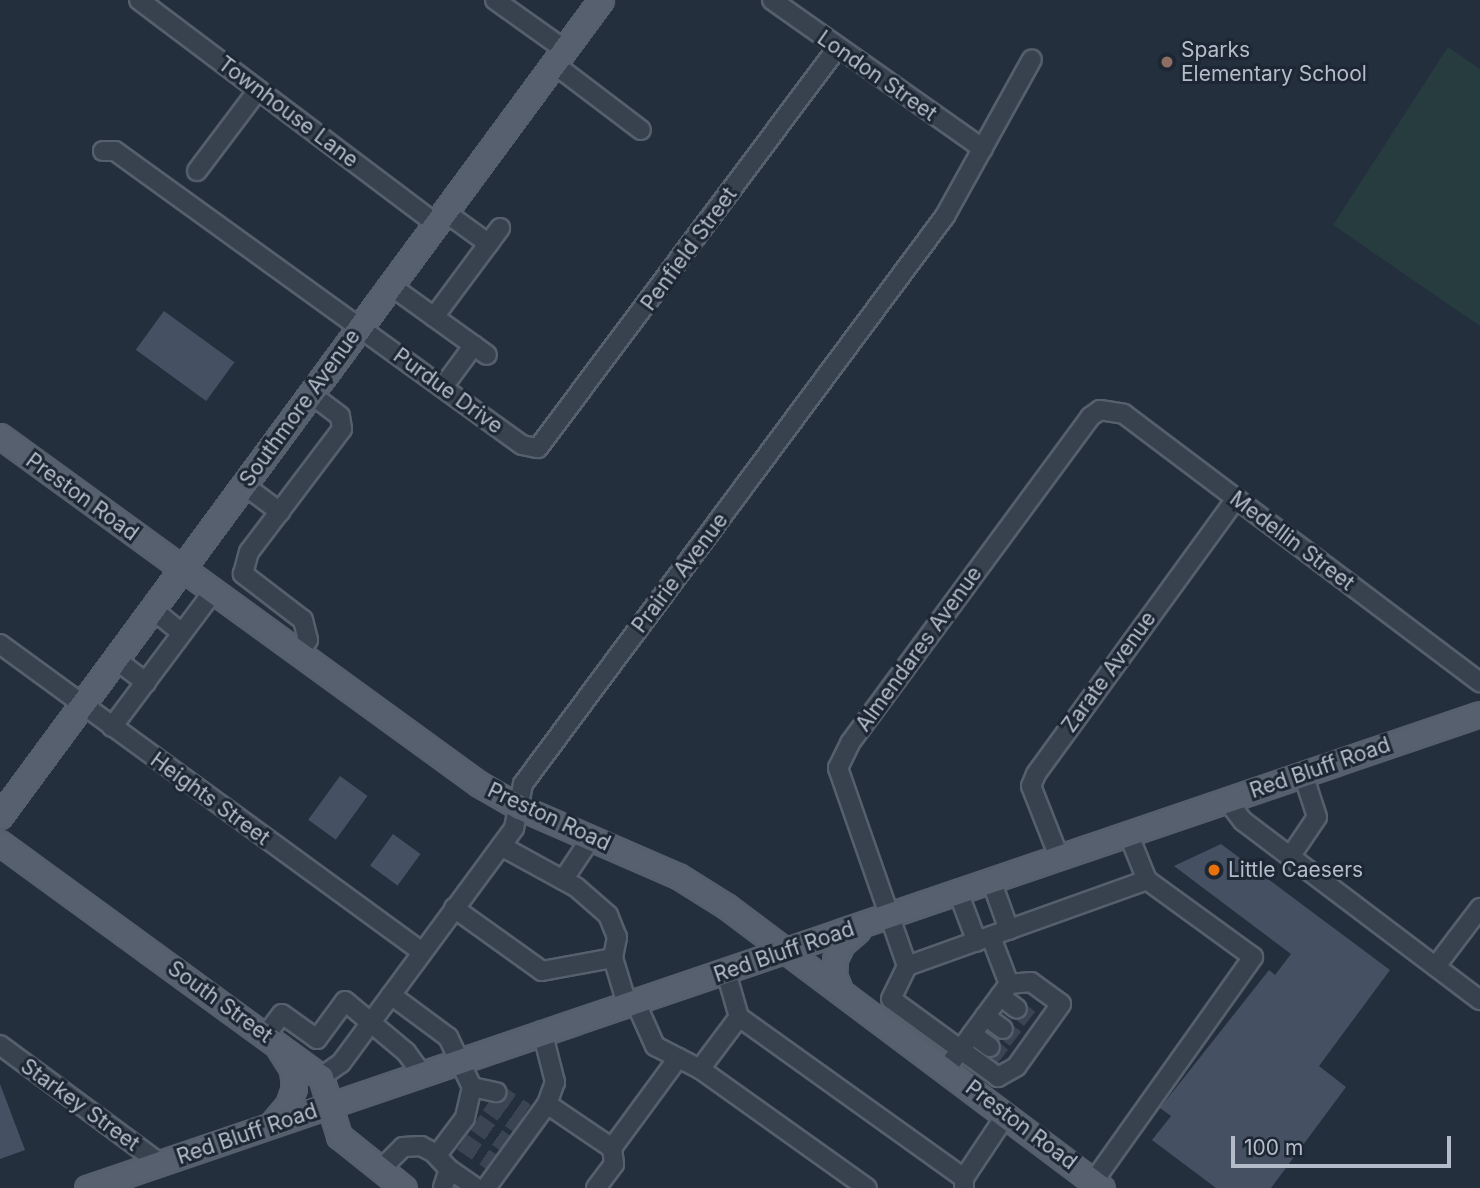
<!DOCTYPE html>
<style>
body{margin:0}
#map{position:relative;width:1480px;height:1188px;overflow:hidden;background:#242f3e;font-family:Inter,sans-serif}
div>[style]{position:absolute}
.green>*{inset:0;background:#263c3f}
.building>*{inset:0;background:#455162;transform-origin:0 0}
.minor-tunnel>*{height:18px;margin-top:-9px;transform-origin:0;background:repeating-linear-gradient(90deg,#3a4453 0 18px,transparent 0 27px)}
.roads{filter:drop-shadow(2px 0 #565f6c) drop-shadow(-2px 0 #565f6c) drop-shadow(0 2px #565f6c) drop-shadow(0 -2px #565f6c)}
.minor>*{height:18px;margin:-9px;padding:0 9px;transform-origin:9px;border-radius:9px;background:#38414e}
.major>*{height:23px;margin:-11.5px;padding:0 11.5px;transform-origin:11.5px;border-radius:11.5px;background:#56606e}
.dots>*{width:19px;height:19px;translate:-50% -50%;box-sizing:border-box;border:4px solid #1d2633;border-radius:50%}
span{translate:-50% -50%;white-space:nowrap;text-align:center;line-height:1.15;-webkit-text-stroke:6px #1d2633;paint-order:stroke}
.poi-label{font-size:21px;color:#b4bcc9}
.left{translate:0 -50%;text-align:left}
.street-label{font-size:21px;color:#b4bcc9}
.scale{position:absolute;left:1231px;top:1136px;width:220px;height:32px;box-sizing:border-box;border:4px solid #b4bcc9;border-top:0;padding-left:9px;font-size:21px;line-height:24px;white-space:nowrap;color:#b4bcc9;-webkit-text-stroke:5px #1d2633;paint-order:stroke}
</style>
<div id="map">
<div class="green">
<div style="clip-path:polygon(1448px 47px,1480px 69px,1480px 326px,1333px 225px)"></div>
</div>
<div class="building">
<div style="left:164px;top:311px;width:87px;height:48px;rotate:36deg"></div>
<div style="left:340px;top:776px;width:34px;height:54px;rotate:36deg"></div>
<div style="left:393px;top:834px;width:34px;height:39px;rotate:36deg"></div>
<div style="clip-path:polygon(1221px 844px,1390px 970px,1319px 1066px,1346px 1087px,1271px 1188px,1216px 1188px,1152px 1140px,1171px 1116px,1160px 1108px,1269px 970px,1275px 975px,1291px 954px,1174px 866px)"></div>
<div style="clip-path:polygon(0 1084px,25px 1150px,0 1159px)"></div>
</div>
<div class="minor-tunnel">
<div style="left:1017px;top:1009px;width:16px;rotate:38deg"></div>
<div style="left:1003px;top:1029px;width:16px;rotate:38deg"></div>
<div style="left:990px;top:1047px;width:16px;rotate:38deg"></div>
<div style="left:496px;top:1092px;width:36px;rotate:34deg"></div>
<div style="left:488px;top:1103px;width:37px;rotate:35deg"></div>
<div style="left:475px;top:1122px;width:37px;rotate:35deg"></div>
<div style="left:462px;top:1142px;width:36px;rotate:34deg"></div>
</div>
<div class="roads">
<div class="minor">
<div style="left:139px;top:0;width:372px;rotate:37deg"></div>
<div style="left:495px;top:0;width:86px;rotate:35.5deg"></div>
<div style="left:772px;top:0;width:258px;rotate:35.2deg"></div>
<div style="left:554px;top:64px;width:109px;rotate:37.2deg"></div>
<div style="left:103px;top:151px;width:12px"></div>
<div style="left:115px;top:151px;width:502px;rotate:35.84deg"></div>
<div style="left:522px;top:445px;width:16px;rotate:11deg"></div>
<div style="left:538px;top:448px;width:499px;rotate:-53.2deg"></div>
<div style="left:197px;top:171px;width:101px;rotate:-53deg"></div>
<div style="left:445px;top:212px;width:54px;rotate:36deg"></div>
<div style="left:391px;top:286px;width:118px;rotate:35.7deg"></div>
<div style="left:434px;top:317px;width:111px;rotate:-53.4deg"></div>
<div style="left:443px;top:387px;width:52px;rotate:-53.6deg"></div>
<div style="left:244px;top:485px;width:45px;rotate:36.9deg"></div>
<div style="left:152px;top:609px;width:38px;rotate:39deg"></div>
<div style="left:0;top:644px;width:522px;rotate:36.12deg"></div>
<div style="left:297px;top:654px;width:18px;rotate:-52deg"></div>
<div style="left:308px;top:640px;width:21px;rotate:-104deg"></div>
<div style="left:303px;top:620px;width:76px;rotate:-142.5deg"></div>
<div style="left:243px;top:574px;width:23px;rotate:-75deg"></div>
<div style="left:249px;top:552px;width:154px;rotate:-52.9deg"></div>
<div style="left:342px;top:429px;width:13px;rotate:-99deg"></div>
<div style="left:340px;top:416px;width:36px;rotate:-143deg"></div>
<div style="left:115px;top:659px;width:39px;rotate:37deg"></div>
<div style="left:112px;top:727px;width:169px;rotate:-53.2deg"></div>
<div style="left:1227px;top:800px;width:26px;rotate:53deg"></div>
<div style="left:1243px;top:821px;width:297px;rotate:37.1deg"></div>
<div style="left:1128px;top:833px;width:51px;rotate:68deg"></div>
<div style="left:501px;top:846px;width:85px;rotate:28.7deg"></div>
<div style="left:576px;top:887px;width:43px;rotate:41.2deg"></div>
<div style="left:608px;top:915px;width:24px;rotate:68deg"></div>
<div style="left:617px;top:937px;width:21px;rotate:101deg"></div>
<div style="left:613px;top:958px;width:48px;rotate:73.1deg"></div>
<div style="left:1059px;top:857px;width:76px;rotate:-111.5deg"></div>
<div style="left:1031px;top:786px;width:13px;rotate:-67deg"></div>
<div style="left:1036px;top:774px;width:340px;rotate:-54deg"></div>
<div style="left:1290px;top:857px;width:48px;rotate:-56deg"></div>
<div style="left:1317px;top:817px;width:45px;rotate:-108deg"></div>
<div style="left:563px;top:880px;width:50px;rotate:-56.3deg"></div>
<div style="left:991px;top:880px;width:53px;rotate:70.2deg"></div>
<div style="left:958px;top:892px;width:53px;rotate:69.2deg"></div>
<div style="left:454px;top:908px;width:108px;rotate:35.6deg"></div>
<div style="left:542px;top:971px;width:72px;rotate:-10.4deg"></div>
<div style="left:907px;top:966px;width:255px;rotate:-19.7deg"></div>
<div style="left:1147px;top:880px;width:131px;rotate:36deg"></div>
<div style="left:1253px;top:957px;width:275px;rotate:125.4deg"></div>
<div style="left:1436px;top:966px;width:73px;rotate:-52.8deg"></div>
<div style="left:726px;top:972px;width:47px;rotate:73.9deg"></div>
<div style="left:1009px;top:984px;width:22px;rotate:-5deg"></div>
<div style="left:1031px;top:982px;width:37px;rotate:36deg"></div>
<div style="left:1061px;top:1004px;width:77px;rotate:125.5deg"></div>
<div style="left:1016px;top:1067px;width:21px;rotate:151deg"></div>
<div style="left:998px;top:1077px;width:132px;rotate:-143.9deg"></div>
<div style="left:891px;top:999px;width:37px;rotate:-64deg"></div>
<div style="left:907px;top:966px;width:210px;rotate:-109.2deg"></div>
<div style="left:838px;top:768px;width:28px;rotate:-64deg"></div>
<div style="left:850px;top:743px;width:405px;rotate:-53.6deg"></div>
<div style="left:1090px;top:417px;width:12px;rotate:-35deg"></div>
<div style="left:1100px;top:410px;width:24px;rotate:9deg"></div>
<div style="left:1124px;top:414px;width:446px;rotate:37deg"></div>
<div style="left:391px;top:995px;width:71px;rotate:36.4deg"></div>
<div style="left:448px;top:1037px;width:55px;rotate:64.4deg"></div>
<div style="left:472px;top:1087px;width:32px;rotate:103deg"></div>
<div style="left:465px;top:1118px;width:46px;rotate:127.1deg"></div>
<div style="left:1000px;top:996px;width:21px;rotate:37deg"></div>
<div style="left:635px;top:1001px;width:49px;rotate:66deg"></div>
<div style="left:655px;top:1046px;width:51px;rotate:27.1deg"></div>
<div style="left:700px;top:1069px;width:205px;rotate:35.5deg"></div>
<div style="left:985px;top:1016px;width:22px;rotate:36deg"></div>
<div style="left:542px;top:1031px;width:53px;rotate:75.7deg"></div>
<div style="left:555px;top:1082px;width:23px;rotate:110deg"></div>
<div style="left:972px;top:1034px;width:22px;rotate:36deg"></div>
<div style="left:266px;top:1035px;width:26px;rotate:-53deg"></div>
<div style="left:282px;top:1014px;width:43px;rotate:35.5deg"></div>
<div style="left:317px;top:1039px;width:47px;rotate:-53.6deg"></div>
<div style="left:345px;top:1001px;width:80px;rotate:39.9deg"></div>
<div style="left:406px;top:1052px;width:26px;rotate:54deg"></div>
<div style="left:0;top:1045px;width:200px;rotate:36.5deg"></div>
<div style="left:947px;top:1068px;width:104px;rotate:-53.6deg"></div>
<div style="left:1009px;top:984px;width:50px;rotate:-111deg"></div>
<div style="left:700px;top:1069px;width:65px;rotate:-53.1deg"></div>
<div style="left:739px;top:1017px;width:277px;rotate:35.6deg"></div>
<div style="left:321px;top:1077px;width:24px;rotate:-35deg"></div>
<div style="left:341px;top:1063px;width:292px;rotate:-53.6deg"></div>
<div style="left:514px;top:828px;width:45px;rotate:-78.4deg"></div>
<div style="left:523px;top:784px;width:708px;rotate:-53.39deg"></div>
<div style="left:945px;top:216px;width:179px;rotate:-61deg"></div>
<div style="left:472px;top:1087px;width:25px;rotate:12deg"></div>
<div style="left:381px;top:1169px;width:31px;rotate:-45deg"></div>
<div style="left:403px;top:1147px;width:18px;rotate:-3deg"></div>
<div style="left:421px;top:1146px;width:13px;rotate:27deg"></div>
<div style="left:433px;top:1152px;width:23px;rotate:47deg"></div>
<div style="left:449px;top:1169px;width:20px;rotate:108deg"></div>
<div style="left:449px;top:1169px;width:33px;rotate:35deg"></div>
<div style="left:486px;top:1188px;width:104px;rotate:-54deg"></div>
<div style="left:547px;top:1104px;width:78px;rotate:34.1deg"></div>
<div style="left:612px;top:1148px;width:112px;rotate:-53.7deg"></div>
<div style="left:596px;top:1188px;width:30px;rotate:-53deg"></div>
<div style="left:614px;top:1164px;width:16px;rotate:-97deg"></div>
<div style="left:964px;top:1188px;width:10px;rotate:-90deg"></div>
<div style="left:964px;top:1178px;width:76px;rotate:-56.3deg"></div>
</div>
<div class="major">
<div style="left:0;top:436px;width:592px;rotate:36deg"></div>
<div style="left:479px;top:784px;width:46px;rotate:29.9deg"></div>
<div style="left:519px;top:807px;width:173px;rotate:23.5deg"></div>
<div style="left:678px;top:876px;width:57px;rotate:32deg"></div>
<div style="left:726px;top:906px;width:470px;rotate:36.9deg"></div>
<div style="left:0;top:816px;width:1013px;rotate:-53.63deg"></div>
<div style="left:0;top:843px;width:397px;rotate:36.1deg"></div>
<div style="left:321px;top:1077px;width:62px;rotate:73deg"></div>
<div style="left:339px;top:1136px;width:83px;rotate:38.7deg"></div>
<div style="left:840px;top:990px;width:16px;rotate:-112deg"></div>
<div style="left:834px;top:975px;width:16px;rotate:-86deg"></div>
<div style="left:835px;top:959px;width:17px;rotate:-65deg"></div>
<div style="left:842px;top:944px;width:21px;rotate:-41deg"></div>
<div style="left:271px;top:1125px;width:26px;rotate:-50deg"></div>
<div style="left:288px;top:1105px;width:18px;rotate:-71deg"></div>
<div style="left:294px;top:1088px;width:19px;rotate:-96deg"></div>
<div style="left:292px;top:1069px;width:25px;rotate:-122deg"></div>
<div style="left:87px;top:1188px;width:1471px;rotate:-18.79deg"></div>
</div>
</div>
<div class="dots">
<div style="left:1167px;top:62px;background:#8d6e63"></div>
<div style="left:1214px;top:870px;background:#e8710a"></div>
</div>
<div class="poi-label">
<span class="left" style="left:1181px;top:62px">Sparks<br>Elementary School</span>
<span class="left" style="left:1228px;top:870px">Little Caesers</span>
</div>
<div class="street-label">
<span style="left:877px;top:76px;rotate:35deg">London Street</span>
<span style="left:288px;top:112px;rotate:37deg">Townhouse Lane</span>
<span style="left:689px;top:249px;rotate:-54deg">Penfield Street</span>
<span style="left:448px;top:391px;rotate:36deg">Purdue Drive</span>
<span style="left:300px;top:408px;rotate:-54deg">Southmore Avenue</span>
<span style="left:82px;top:497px;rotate:36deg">Preston Road</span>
<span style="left:1292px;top:541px;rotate:37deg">Medellin Street</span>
<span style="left:680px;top:573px;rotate:-53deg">Prairie Avenue</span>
<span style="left:919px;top:649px;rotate:-54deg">Almendares Avenue</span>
<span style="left:1109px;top:672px;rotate:-54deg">Zarate Avenue</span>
<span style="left:1320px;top:768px;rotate:-19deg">Red Bluff Road</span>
<span style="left:210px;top:799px;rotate:36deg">Heights Street</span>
<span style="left:549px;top:817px;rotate:25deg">Preston Road</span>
<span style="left:784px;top:952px;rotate:-19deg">Red Bluff Road</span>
<span style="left:220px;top:1002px;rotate:36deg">South Street</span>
<span style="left:80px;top:1105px;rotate:36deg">Starkey Street</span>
<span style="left:1021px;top:1125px;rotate:37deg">Preston Road</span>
<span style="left:247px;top:1134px;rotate:-19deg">Red Bluff Road</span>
</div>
<div class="scale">100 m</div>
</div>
